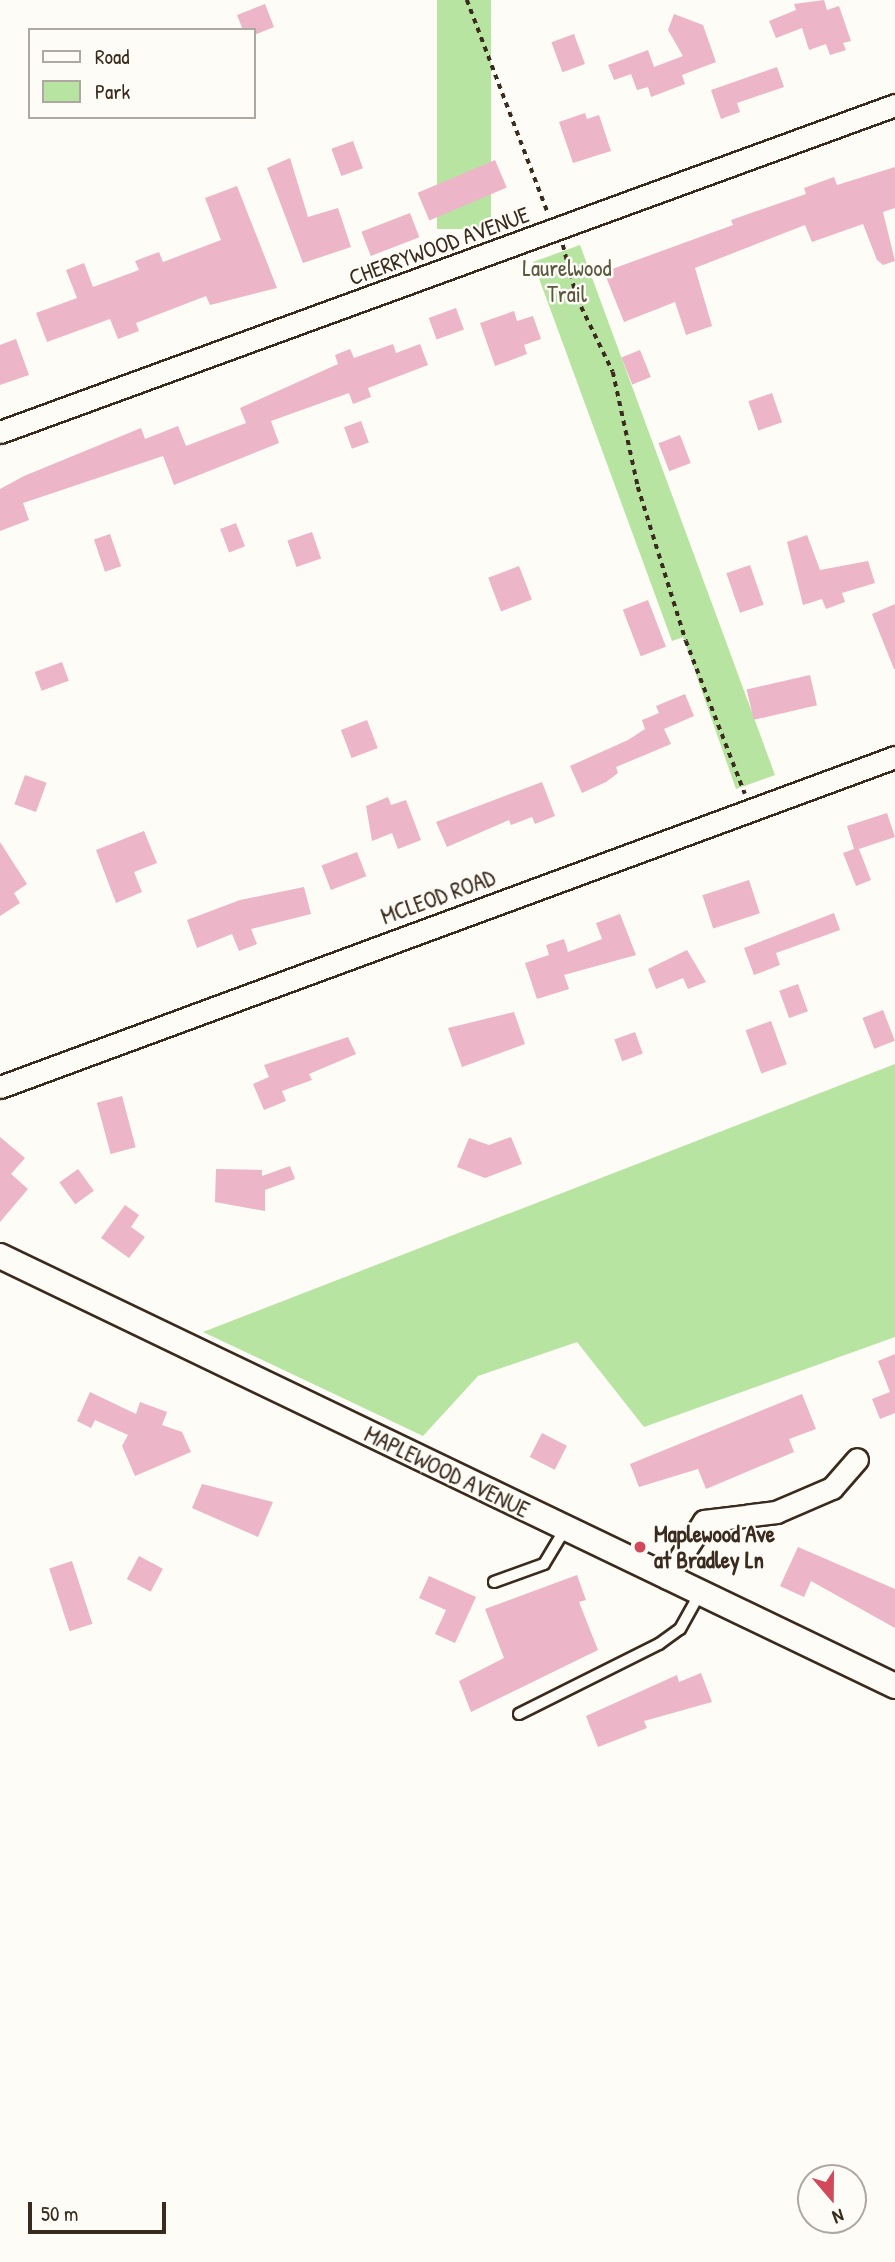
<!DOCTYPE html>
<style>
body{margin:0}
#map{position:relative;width:895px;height:2262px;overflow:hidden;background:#fdfcf7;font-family:"Patrick Hand",sans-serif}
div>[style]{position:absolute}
.green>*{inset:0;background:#b8e4a1;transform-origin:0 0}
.building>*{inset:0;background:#edb5c8;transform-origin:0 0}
.path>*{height:3.5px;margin-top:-1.75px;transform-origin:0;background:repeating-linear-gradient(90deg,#3b2a1e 0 5px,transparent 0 10px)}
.roads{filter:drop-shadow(2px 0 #3b2a1e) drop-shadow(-2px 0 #3b2a1e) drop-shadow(0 2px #3b2a1e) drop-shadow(0 -2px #3b2a1e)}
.service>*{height:10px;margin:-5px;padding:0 5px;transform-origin:5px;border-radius:5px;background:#fdfcf7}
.minor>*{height:21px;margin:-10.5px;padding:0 10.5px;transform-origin:10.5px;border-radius:10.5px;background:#fdfcf7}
.tertiary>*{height:24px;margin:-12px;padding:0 12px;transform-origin:12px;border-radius:12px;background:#fdfcf7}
.dots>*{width:19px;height:19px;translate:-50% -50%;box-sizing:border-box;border:4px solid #fdfcf7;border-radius:50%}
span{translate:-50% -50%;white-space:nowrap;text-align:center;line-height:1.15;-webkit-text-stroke:5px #fdfcf7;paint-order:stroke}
.street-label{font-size:23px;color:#3b2a1e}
.park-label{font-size:23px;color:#5a583f}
.poi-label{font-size:23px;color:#3b2a1e;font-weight:700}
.left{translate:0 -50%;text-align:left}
.legend{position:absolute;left:28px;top:28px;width:228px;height:91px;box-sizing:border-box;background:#fdfcf7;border:2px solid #afa8a0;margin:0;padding:9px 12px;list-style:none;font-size:21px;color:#3b2a1e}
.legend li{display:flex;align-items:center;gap:14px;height:35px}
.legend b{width:35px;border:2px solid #afa8a0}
.north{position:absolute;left:797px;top:2164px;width:70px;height:70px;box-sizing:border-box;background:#fdfcf7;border:2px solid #afa8a0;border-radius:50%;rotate:160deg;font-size:19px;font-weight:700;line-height:28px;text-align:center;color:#3b2a1e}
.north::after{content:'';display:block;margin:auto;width:24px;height:32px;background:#d1495b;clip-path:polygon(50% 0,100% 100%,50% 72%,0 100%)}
.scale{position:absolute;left:28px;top:2202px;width:138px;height:32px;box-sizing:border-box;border:4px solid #3b2a1e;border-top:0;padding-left:9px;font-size:21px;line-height:24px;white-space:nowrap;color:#3b2a1e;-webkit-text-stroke:5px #fdfcf7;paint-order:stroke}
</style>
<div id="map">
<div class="green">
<div style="left:437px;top:0;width:54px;height:229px"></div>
<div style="clip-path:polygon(580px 245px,775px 775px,736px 789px,683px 637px,672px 641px,533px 262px)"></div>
<div style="clip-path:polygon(895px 1064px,895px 1337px,644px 1427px,577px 1342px,478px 1376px,423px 1436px,203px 1332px)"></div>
</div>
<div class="building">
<div style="clip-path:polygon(824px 0,827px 10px,839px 6px,851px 41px,843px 43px,846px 50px,830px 55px,826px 44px,809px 50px,802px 28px,776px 38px,769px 21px,796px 10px,794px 4px)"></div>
<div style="clip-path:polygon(265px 4px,274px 27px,254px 35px,243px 30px,237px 15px)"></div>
<div style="clip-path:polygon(674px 14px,703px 25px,716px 62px,682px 75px,685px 84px,651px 97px,648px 87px,637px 90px,631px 74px,614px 80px,608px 65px,648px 50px,654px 67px,683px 56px,668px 30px)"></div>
<div style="left:574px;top:34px;width:32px;height:24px;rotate:70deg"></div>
<div style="clip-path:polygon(777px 67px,784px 87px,737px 103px,740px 112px,721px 119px,711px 90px)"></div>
<div style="clip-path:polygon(585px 113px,587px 119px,599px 115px,611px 151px,573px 163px,559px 122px)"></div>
<div style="left:353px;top:141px;width:29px;height:23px;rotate:70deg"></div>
<div style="clip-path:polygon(290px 158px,308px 217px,338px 208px,351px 247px,303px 263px,267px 168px)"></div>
<div style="left:495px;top:160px;width:30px;height:84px;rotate:67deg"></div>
<div style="clip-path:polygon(895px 167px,895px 208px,883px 212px,895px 261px,883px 265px,877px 260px,863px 224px,812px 242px,805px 225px,695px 268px,712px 326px,686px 335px,675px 302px,624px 322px,604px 272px,733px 225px,731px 220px,806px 194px,804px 188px,834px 177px,837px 185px)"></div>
<div style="clip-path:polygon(237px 186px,277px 288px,210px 305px,206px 296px,136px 323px,139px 331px,118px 339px,110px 319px,47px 342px,36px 313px,77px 298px,66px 270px,84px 263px,93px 287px,139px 270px,135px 261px,159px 252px,163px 262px,221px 240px,205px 198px)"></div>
<div style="left:410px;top:213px;width:26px;height:52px;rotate:69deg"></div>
<div style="left:456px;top:308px;width:23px;height:29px;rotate:70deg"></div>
<div style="clip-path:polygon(514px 311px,517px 321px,533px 316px,541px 339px,524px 345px,527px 354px,495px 366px,480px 323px)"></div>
<div style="clip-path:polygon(16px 339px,29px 375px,0 385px,0 345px)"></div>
<div style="clip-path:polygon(393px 344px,396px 353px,420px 344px,428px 365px,368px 388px,371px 397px,353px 404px,349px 393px,271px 421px,279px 443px,174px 485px,163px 456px,23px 503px,29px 520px,0 531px,0 489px,24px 476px,141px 428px,145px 439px,178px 426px,186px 446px,246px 423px,240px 408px,338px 364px,335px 355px,350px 349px,354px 358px)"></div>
<div style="left:640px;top:350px;width:29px;height:20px;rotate:68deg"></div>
<div style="left:772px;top:393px;width:31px;height:25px;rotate:71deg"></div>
<div style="left:361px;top:421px;width:23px;height:18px;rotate:70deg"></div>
<div style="left:680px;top:435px;width:30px;height:23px;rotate:69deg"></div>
<div style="left:236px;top:523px;width:25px;height:17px;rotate:69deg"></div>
<div style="left:312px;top:532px;width:28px;height:26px;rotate:71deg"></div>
<div style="left:110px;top:534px;width:34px;height:17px;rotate:71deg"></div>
<div style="clip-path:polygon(807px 535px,820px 570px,868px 561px,875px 583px,842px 593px,845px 602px,826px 609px,822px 599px,803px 605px,787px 542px)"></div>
<div style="left:750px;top:565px;width:42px;height:25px;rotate:71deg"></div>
<div style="left:519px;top:566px;width:36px;height:33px;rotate:69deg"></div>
<div style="left:648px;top:600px;width:50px;height:27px;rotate:69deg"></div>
<div style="clip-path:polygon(895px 604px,895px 669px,894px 669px,872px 614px)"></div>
<div style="left:62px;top:662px;width:20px;height:29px;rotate:70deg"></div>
<div style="left:810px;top:675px;width:31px;height:65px;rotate:77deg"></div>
<div style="clip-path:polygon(685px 694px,694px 716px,664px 729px,671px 744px,616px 767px,618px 773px,606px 782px,582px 793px,570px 766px,628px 740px,645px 729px,642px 720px,659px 713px,656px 706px)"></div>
<div style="left:367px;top:720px;width:30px;height:28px;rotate:69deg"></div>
<div style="left:25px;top:775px;width:23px;height:31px;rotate:20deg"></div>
<div style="clip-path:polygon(542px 782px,555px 816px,535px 824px,532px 817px,511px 825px,509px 820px,447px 847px,436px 822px)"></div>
<div style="clip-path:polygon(388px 797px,391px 805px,406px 800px,421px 840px,398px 849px,392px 833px,372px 841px,366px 806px)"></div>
<div style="clip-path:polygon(887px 813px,895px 837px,859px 849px,871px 880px,856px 886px,843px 853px,854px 849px,847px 826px)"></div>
<div style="clip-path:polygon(144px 831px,157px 863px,134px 872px,142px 892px,116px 903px,96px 850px)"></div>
<div style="clip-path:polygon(0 842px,27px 884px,14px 893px,20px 903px,0 916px)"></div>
<div style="left:357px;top:852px;width:26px;height:38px;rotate:69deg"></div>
<div style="left:749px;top:880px;width:35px;height:49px;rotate:72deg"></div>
<div style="clip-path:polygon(304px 887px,311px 914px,251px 929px,257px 944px,239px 951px,232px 934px,197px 948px,187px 920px,240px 900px)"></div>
<div style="clip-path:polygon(834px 913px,840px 930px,776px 953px,780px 965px,754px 975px,744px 948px)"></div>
<div style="clip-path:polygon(620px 914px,636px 955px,564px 975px,569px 989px,537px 999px,525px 963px,549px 955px,546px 945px,564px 939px,568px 952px,602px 939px,596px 923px)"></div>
<div style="clip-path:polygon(687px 950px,706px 982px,688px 989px,683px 978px,656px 989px,648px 969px)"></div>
<div style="left:798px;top:984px;width:29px;height:20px;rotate:70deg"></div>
<div style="left:883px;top:1010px;width:33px;height:22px;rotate:69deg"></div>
<div style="clip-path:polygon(514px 1012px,525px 1044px,462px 1067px,448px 1028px)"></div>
<div style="left:771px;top:1021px;width:46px;height:27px;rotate:70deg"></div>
<div style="left:635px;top:1032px;width:23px;height:22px;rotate:70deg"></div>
<div style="clip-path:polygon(348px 1037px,356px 1054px,309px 1074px,312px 1080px,282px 1091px,286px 1101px,264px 1110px,253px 1084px,269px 1077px,264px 1065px)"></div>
<div style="left:122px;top:1096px;width:53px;height:26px;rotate:75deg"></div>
<div style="clip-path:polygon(0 1137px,25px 1158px,11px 1174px,28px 1189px,0 1222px)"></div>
<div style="clip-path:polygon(511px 1137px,522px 1164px,485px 1178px,457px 1167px,469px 1138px,489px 1145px)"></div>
<div style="clip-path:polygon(290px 1166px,295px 1179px,265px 1190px,265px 1211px,215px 1202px,216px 1169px,262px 1170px,262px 1176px)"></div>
<div style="left:78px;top:1169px;width:27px;height:23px;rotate:54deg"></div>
<div style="clip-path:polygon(125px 1205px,139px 1215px,131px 1227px,145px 1237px,129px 1258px,101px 1238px)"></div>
<div style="clip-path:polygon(895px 1354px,895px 1413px,880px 1419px,872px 1399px,890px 1392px,878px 1361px)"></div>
<div style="clip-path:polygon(90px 1392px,136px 1414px,140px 1402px,167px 1412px,162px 1425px,182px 1432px,191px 1452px,135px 1476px,122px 1446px,128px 1435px,95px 1420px,91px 1428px,77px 1421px)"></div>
<div style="clip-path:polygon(802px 1394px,816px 1429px,789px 1439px,794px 1452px,706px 1489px,698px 1469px,639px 1487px,630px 1464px)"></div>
<div style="left:542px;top:1433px;width:28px;height:27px;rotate:27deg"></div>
<div style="clip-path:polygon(202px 1484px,273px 1502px,258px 1537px,192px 1508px)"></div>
<div style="clip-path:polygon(798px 1547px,895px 1589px,895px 1628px,811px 1581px,804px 1597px,780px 1586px)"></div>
<div style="left:139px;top:1556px;width:27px;height:26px;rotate:28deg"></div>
<div style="left:72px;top:1561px;width:66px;height:24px;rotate:72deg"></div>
<div style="clip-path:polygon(577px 1575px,586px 1600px,579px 1602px,598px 1650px,471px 1712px,459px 1681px,504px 1658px,485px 1609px)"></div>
<div style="clip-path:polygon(429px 1576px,476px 1597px,455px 1643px,435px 1634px,446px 1610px,419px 1598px)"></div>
<div style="clip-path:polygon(701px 1673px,712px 1702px,644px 1721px,647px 1728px,598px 1747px,586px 1716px,677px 1675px,679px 1682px)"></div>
</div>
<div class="path">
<div style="left:467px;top:0;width:228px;rotate:69.2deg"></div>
<div style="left:563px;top:245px;width:55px;rotate:75.2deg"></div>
<div style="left:577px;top:298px;width:82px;rotate:64.1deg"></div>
<div style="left:613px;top:372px;width:118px;rotate:77.7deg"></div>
<div style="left:638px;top:487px;width:161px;rotate:72.7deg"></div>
<div style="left:686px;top:641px;width:164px;rotate:68.9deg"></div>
</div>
<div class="roads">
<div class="service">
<div style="left:494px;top:1582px;width:53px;rotate:-19.8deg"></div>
<div style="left:544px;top:1564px;width:41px;rotate:-59deg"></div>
<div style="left:519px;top:1714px;width:157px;rotate:-26.6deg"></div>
<div style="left:659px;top:1644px;width:26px;rotate:-36deg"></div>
<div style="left:680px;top:1629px;width:41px;rotate:-60.9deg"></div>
</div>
<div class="minor">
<div style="left:0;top:432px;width:953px;rotate:-20.07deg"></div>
<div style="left:0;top:1087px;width:954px;rotate:-20.24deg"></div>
<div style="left:667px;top:1578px;width:68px;rotate:-57deg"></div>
<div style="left:704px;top:1521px;width:73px;rotate:-7.1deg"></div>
<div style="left:776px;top:1512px;width:61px;rotate:-23.2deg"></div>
<div style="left:832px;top:1488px;width:38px;rotate:-49deg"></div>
</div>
<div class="tertiary">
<div style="left:0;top:1256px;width:993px;rotate:25.66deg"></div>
</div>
</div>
<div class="dots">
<div style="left:640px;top:1547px;background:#d1495b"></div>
</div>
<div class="street-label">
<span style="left:439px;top:246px;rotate:-20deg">CHERRYWOOD AVENUE</span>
<span style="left:438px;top:897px;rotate:-20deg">MCLEOD ROAD</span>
<span style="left:447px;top:1472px;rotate:26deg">MAPLEWOOD AVENUE</span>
</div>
<div class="park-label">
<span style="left:567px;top:281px">Laurelwood<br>Trail</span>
</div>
<div class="poi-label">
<span class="left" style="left:654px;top:1547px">Maplewood Ave<br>at Bradley Ln</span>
</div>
<ul class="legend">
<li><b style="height:9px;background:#fdfcf7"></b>Road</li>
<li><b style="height:19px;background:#b8e4a1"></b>Park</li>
</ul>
<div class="north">N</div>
<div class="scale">50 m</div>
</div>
